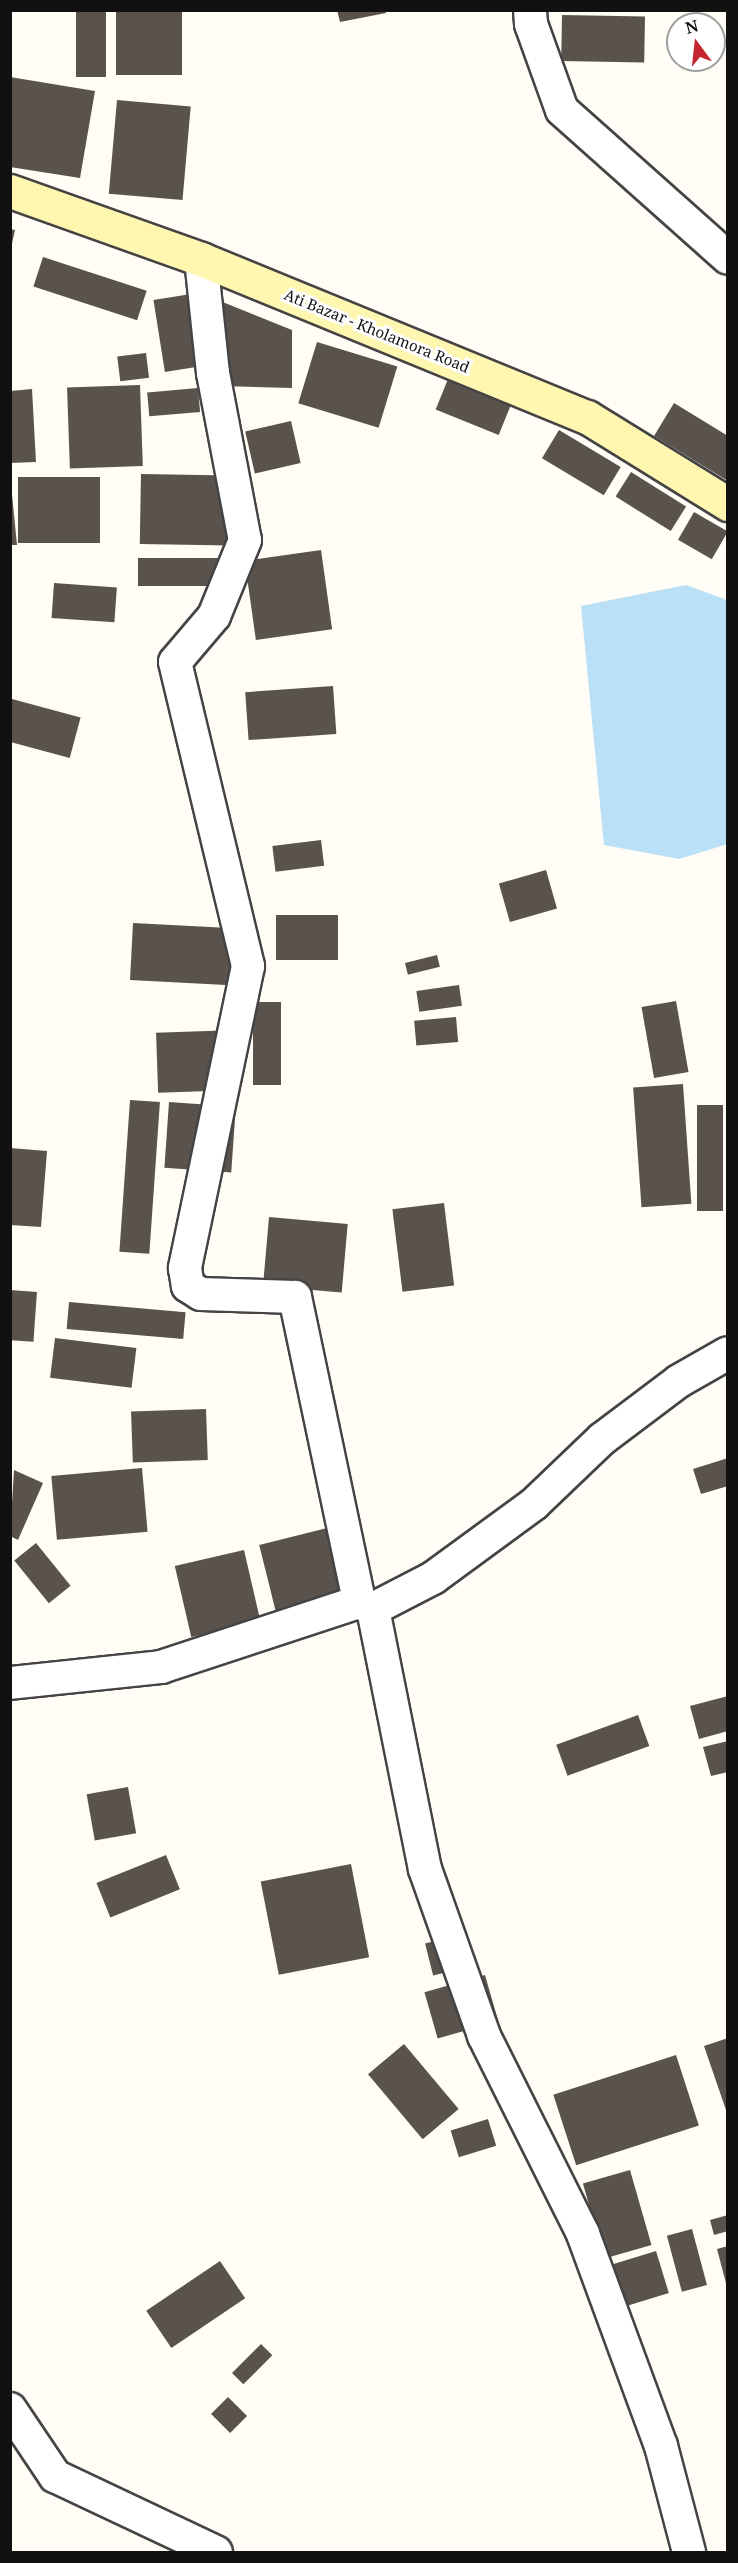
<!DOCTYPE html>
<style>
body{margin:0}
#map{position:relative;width:738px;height:2563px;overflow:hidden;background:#fffdf5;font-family:"Noto Serif",serif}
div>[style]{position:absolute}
.water>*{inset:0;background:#b9e0f7}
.building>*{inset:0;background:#5a524d;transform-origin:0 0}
.roads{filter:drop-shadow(2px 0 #444) drop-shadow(-2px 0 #444) drop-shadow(0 2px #444) drop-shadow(0 -2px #444)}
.street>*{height:32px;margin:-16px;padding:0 16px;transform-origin:16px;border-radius:16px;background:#fff}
.secondary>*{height:33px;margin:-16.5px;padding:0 16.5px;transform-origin:16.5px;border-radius:16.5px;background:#fff6b0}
span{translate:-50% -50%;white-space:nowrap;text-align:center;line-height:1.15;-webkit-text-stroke:6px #fff;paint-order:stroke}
.street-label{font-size:15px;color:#111}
.frame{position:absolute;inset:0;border:12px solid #111;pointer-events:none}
.north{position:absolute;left:666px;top:12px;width:60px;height:60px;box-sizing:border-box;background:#fff;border:2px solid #a0a0a0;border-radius:50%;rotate:345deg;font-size:16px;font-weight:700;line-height:24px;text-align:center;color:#111}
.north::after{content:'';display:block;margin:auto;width:21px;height:27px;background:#c4262e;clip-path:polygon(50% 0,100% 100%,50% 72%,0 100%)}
</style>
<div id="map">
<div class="water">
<div style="clip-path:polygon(686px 585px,727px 600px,728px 844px,679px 859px,604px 845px,581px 606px)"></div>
</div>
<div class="building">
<div style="left:76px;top:10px;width:30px;height:67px"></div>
<div style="left:116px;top:10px;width:66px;height:65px"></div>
<div style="clip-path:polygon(337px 10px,385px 10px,386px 13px,340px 22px)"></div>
<div style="left:562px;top:15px;width:83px;height:46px;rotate:1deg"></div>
<div style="clip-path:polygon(10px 77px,95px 91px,80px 178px,10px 167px)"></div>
<div style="left:117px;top:100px;width:74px;height:94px;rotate:5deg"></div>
<div style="clip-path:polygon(10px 229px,15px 230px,11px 248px,10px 248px)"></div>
<div style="left:43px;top:257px;width:109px;height:31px;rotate:18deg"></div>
<div style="left:191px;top:294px;width:73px;height:38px;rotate:81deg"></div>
<div style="clip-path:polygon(215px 299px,292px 330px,292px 388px,220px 386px)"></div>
<div style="left:317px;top:342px;width:84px;height:64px;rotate:17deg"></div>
<div style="left:146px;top:353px;width:25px;height:29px;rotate:83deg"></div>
<div style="left:448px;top:379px;width:68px;height:33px;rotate:22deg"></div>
<div style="left:140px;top:385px;width:81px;height:73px;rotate:88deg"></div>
<div style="left:198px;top:388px;width:24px;height:51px;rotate:85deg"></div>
<div style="clip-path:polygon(32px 389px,36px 462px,10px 463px,10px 391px)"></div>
<div style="clip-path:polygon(674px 403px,728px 436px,728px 481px,654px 436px)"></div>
<div style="left:291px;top:421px;width:43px;height:47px;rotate:77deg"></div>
<div style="left:559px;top:430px;width:72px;height:33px;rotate:31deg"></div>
<div style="left:631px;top:472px;width:65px;height:29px;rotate:32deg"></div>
<div style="clip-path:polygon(10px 474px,17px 545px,10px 545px)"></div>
<div style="left:141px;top:474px;width:90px;height:70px;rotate:1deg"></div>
<div style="left:18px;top:477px;width:82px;height:66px"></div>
<div style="left:694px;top:512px;width:39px;height:32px;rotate:30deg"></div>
<div style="left:321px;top:550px;width:80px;height:77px;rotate:82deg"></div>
<div style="left:220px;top:558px;width:28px;height:82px;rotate:90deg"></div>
<div style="left:54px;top:583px;width:63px;height:35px;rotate:4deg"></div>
<div style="left:333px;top:686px;width:48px;height:88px;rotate:86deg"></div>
<div style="left:12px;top:699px;width:71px;height:42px;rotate:15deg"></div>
<div style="left:321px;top:840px;width:26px;height:49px;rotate:83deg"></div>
<div style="left:546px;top:870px;width:40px;height:49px;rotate:74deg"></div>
<div style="left:276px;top:915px;width:62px;height:45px"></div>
<div style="left:133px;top:923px;width:101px;height:57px;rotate:3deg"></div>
<div style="left:437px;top:955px;width:12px;height:33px;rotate:76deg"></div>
<div style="left:459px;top:985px;width:21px;height:43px;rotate:82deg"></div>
<div style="left:676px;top:1001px;width:72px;height:35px;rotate:80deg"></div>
<div style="left:253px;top:1002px;width:28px;height:83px"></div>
<div style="left:456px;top:1017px;width:25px;height:42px;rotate:85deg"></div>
<div style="left:237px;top:1030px;width:60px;height:81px;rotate:88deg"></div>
<div style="left:683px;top:1084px;width:120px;height:50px;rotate:86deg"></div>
<div style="left:130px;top:1100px;width:30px;height:152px;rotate:4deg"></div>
<div style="left:169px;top:1102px;width:67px;height:66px;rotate:4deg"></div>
<div style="left:697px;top:1105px;width:26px;height:106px"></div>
<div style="clip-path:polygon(10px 1148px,47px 1151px,41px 1227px,10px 1225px)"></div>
<div style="left:444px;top:1203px;width:83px;height:52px;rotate:83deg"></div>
<div style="left:269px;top:1217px;width:79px;height:69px;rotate:5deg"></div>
<div style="left:10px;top:1290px;width:27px;height:50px;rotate:4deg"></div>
<div style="left:69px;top:1302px;width:117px;height:27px;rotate:5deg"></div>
<div style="left:55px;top:1338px;width:82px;height:40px;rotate:7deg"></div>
<div style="left:206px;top:1409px;width:51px;height:75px;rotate:88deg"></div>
<div style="clip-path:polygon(728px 1458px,728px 1486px,701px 1494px,693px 1469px)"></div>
<div style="left:142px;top:1468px;width:64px;height:91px;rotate:85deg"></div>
<div style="clip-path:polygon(14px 1470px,43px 1483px,18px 1540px,10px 1536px)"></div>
<div style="left:331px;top:1527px;width:85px;height:74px;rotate:76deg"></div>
<div style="left:36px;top:1543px;width:55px;height:28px;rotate:51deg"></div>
<div style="left:244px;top:1550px;width:73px;height:71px;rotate:77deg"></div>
<div style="clip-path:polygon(728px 1696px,728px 1731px,699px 1739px,690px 1706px)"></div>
<div style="left:638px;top:1715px;width:33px;height:87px;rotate:70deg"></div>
<div style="clip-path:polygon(728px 1741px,728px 1772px,711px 1776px,703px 1747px)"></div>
<div style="left:128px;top:1787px;width:47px;height:42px;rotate:80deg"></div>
<div style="left:166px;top:1855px;width:37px;height:75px;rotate:68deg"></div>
<div style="left:351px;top:1864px;width:95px;height:92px;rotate:79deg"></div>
<div style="left:463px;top:1934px;width:33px;height:39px;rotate:76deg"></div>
<div style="left:485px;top:1975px;width:48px;height:63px;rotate:74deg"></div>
<div style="clip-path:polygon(728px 2038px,728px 2113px,727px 2113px,704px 2046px)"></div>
<div style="left:404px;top:2044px;width:85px;height:47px;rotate:50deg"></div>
<div style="left:676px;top:2055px;width:74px;height:129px;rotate:72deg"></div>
<div style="left:488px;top:2119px;width:28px;height:39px;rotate:73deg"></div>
<div style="left:630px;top:2170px;width:78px;height:49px;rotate:74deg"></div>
<div style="clip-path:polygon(728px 2215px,728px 2231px,714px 2235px,710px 2220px)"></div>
<div style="left:692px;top:2229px;width:58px;height:26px;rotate:75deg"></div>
<div style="clip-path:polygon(728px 2246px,728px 2287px,727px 2287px,717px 2249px)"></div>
<div style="left:656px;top:2251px;width:44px;height:46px;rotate:73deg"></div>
<div style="left:220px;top:2261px;width:45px;height:89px;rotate:56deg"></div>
<div style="left:261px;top:2344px;width:16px;height:41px;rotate:45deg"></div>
<div style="left:228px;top:2397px;width:27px;height:24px;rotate:45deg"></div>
</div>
<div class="roads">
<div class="street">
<div style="left:530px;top:10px;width:14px;rotate:86deg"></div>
<div style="left:531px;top:24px;width:91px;rotate:70.2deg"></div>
<div style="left:562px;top:110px;width:222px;rotate:41.7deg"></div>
<div style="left:201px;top:259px;width:115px;rotate:84deg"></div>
<div style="left:213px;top:373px;width:170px;rotate:79.2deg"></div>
<div style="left:245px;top:540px;width:82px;rotate:112.2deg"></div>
<div style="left:214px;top:616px;width:60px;rotate:130.3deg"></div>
<div style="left:175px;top:662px;width:313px;rotate:76.5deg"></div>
<div style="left:248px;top:966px;width:309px;rotate:101.8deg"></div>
<div style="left:185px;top:1268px;width:18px;rotate:81deg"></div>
<div style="left:188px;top:1286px;width:15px;rotate:32deg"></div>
<div style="left:201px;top:1294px;width:94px;rotate:1.8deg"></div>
<div style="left:295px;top:1297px;width:312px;rotate:78.1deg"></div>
<div style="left:373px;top:1609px;width:265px;rotate:78.7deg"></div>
<div style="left:425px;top:1869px;width:177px;rotate:70.5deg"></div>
<div style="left:484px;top:2036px;width:221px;rotate:63.4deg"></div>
<div style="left:583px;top:2234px;width:226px;rotate:69.8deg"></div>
<div style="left:661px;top:2446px;width:110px;rotate:75.2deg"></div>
<div style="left:10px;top:1683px;width:152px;rotate:-6deg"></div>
<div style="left:161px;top:1667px;width:208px;rotate:-18.2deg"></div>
<div style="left:359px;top:1602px;width:16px;rotate:27deg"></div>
<div style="left:373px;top:1609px;width:68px;rotate:-27.3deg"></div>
<div style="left:433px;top:1578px;width:125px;rotate:-36.2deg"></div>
<div style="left:534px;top:1504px;width:94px;rotate:-43.7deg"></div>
<div style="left:602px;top:1439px;width:96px;rotate:-37deg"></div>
<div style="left:679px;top:1381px;width:56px;rotate:-29.7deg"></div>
<div style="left:10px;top:2409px;width:81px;rotate:56.1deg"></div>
<div style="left:55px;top:2476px;width:178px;rotate:25.3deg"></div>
</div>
<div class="secondary">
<div style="left:10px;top:191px;width:203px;rotate:19.6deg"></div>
<div style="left:201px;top:259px;width:417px;rotate:22.3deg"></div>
<div style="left:587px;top:417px;width:166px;rotate:31.7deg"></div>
</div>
</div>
<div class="street-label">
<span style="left:377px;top:331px;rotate:22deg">Ati Bazar - Kholamora Road</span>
</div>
<div class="frame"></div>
<div class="north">N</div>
</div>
